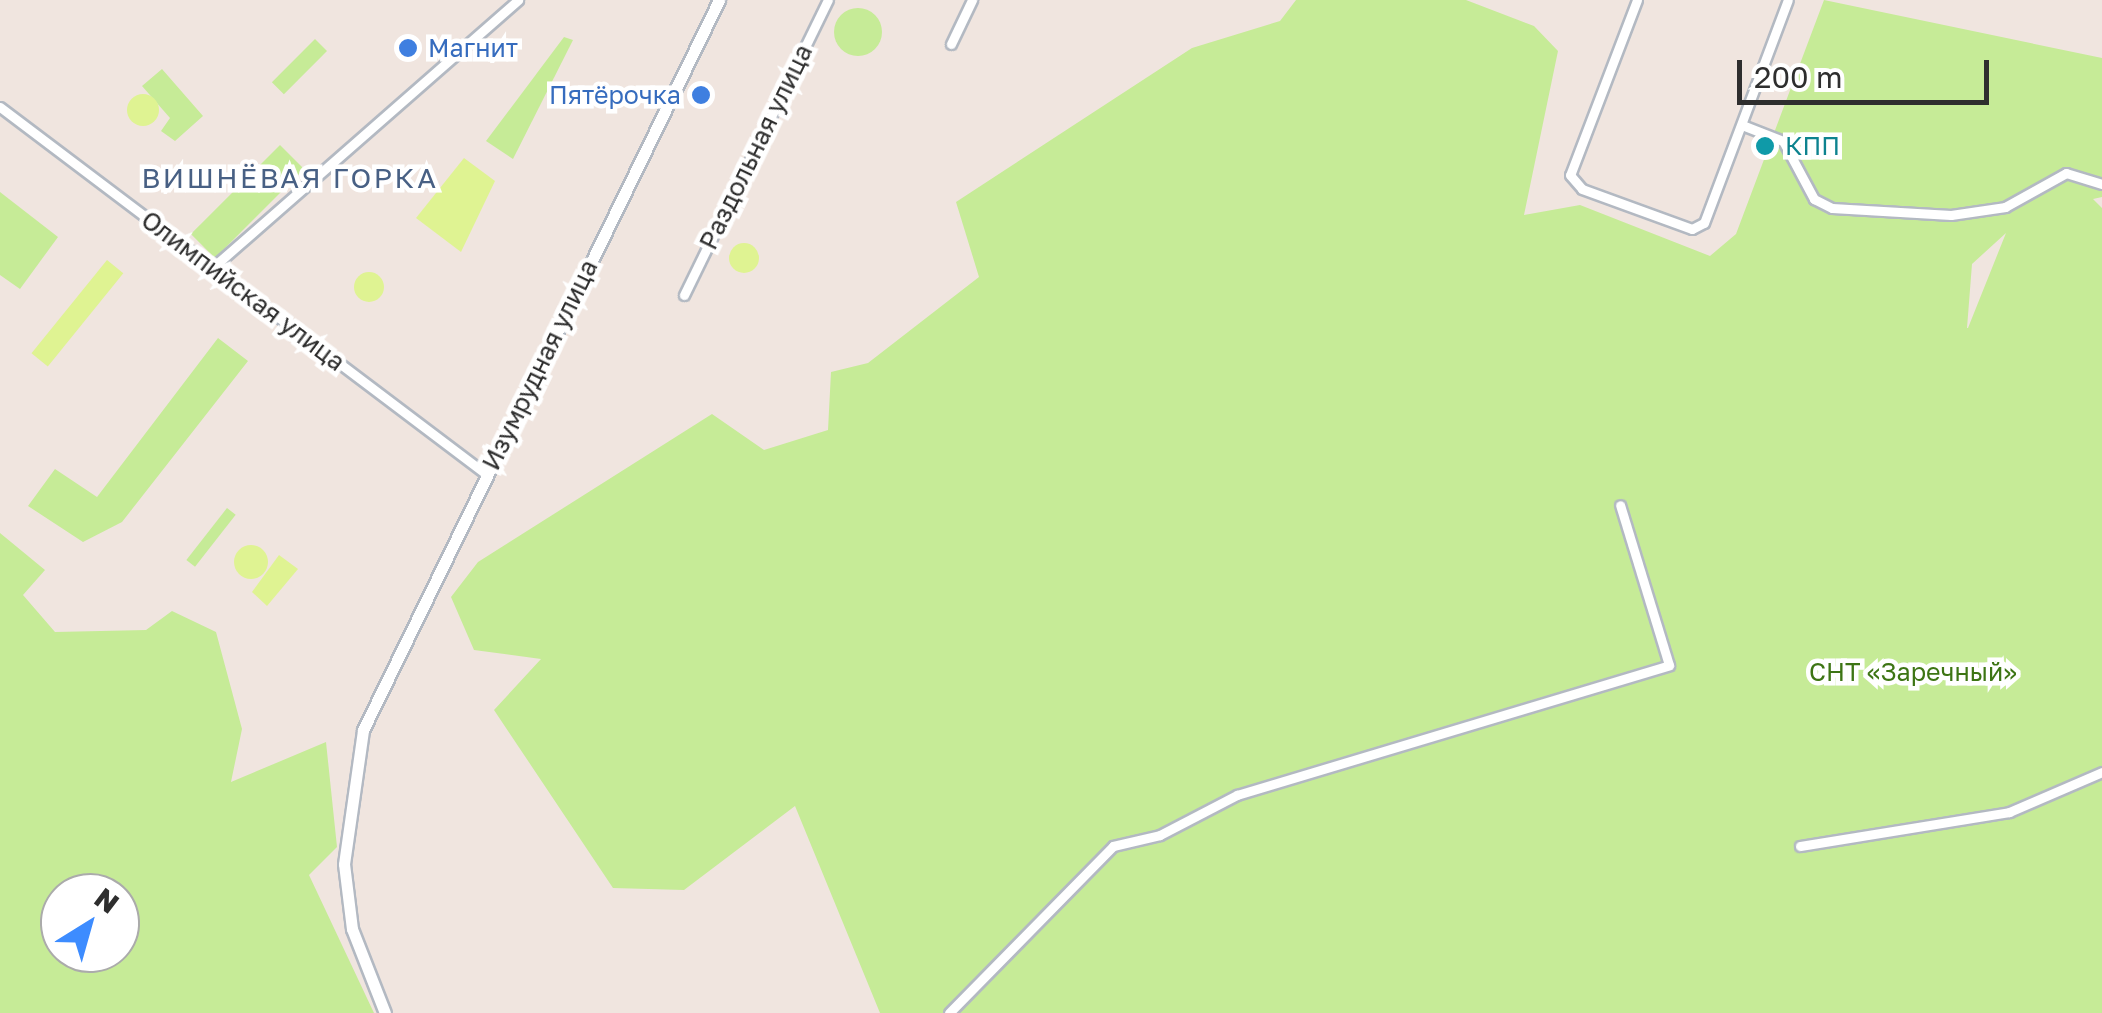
<!DOCTYPE html>
<meta charset="utf-8">
<style>
body{margin:0}
#map{position:relative;width:2102px;height:1013px;overflow:hidden;background:#f0e5df;font-family:"Golos Text",sans-serif}
div>[style]{position:absolute}
.green>*{inset:0;background:#c6eb97;transform-origin:0 0}
.round{border-radius:50%}
.pitch>*{inset:0;background:#dff392;transform-origin:0 0}
.roads{filter:drop-shadow(2px 0 #b3b9c2) drop-shadow(-2px 0 #b3b9c2) drop-shadow(0 2px #b3b9c2) drop-shadow(0 -2px #b3b9c2)}
.minor>*{height:9px;margin:-4.5px;padding:0 4.5px;transform-origin:4.5px;border-radius:4.5px;background:#fff}
.tertiary>*{height:11px;margin:-5.5px;padding:0 5.5px;transform-origin:5.5px;border-radius:5.5px;background:#fff}
.dots>*{width:28px;height:28px;translate:-50% -50%;box-sizing:border-box;border:5px solid #fff;border-radius:50%}
span{translate:-50% -50%;white-space:nowrap;text-align:center;line-height:1.15;-webkit-text-stroke:9px #fff;paint-order:stroke}
.shop-label{font-size:25px;color:#366cbe}
.left{translate:0 -50%;text-align:left}
.right{translate:-100% -50%;text-align:right}
.culture-label{font-size:25px;color:#0d838f}
.street-label{font-size:25px;color:#2e2e2e}
.park-label{font-size:25px;color:#3d7514}
.neighbourhood-label{font-size:28px;color:#486084;letter-spacing:2.5px}
.north{position:absolute;left:40px;top:873px;width:100px;height:100px;box-sizing:border-box;background:#fff;border:2px solid #ababab;border-radius:50%;rotate:37deg;font-size:28px;font-weight:700;line-height:40px;text-align:center;color:#2e2e2e}
.north::after{content:'';display:block;margin:auto;width:35px;height:45px;background:#3d8cff;clip-path:polygon(50% 0,100% 100%,50% 72%,0 100%)}
.scale{position:absolute;left:1737px;top:60px;width:252px;height:45px;box-sizing:border-box;border:5px solid #2e2e2e;border-top:0;padding-left:12px;font-size:30px;line-height:35px;white-space:nowrap;color:#2e2e2e;-webkit-text-stroke:8px #fff;paint-order:stroke}
</style>
<div id="map">
<div class="green">
<div style="clip-path:polygon(evenodd,1296px 0,1466px 0,1534px 26px,1558px 51px,1524px 215px,1580px 205px,1710px 256px,1736px 234px,1824px 0,2102px 58px,2102px 197px,2093px 199px,2102px 208px,2102px 1013px,880px 1013px,795px 806px,684px 890px,613px 888px,494px 710px,541px 659px,474px 650px,451px 597px,478px 562px,712px 414px,764px 450px,828px 430px,831px 372px,868px 363px,979px 277px,956px 202px,1192px 48px,1280px 21px,1296px 0,2006px 233px,1968px 328px,1967px 328px,1972px 264px,2006px 233px)"></div>
<div class="round" style="left:834px;top:8px;width:48px;height:48px"></div>
<div style="clip-path:polygon(564px 37px,573px 40px,513px 159px,486px 141px)"></div>
<div style="left:315px;top:39px;width:17px;height:61px;rotate:45deg"></div>
<div style="clip-path:polygon(162px 69px,203px 116px,175px 141px,161px 131px,170px 118px,142px 86px)"></div>
<div style="left:280px;top:145px;width:34px;height:126px;rotate:45deg"></div>
<div style="clip-path:polygon(0 192px,58px 237px,20px 289px,0 275px)"></div>
<div style="clip-path:polygon(218px 338px,248px 361px,122px 522px,83px 542px,28px 506px,55px 469px,97px 497px)"></div>
<div style="left:227px;top:508px;width:11px;height:66px;rotate:38deg"></div>
<div style="clip-path:polygon(evenodd,0 533px,45px 570px,23px 595px,55px 632px,146px 630px,172px 611px,216px 632px,242px 729px,231px 782px,326px 742px,337px 847px,309px 875px,374px 1013px,0 1013px,0 533px,120px 893px,120px 953px,60px 953px,60px 893px,120px 893px)"></div>
</div>
<div class="pitch">
<div class="round" style="left:127px;top:94px;width:32px;height:32px"></div>
<div style="clip-path:polygon(464px 158px,495px 181px,461px 252px,416px 218px)"></div>
<div class="round" style="left:729px;top:243px;width:30px;height:30px"></div>
<div style="left:107px;top:260px;width:21px;height:120px;rotate:39deg"></div>
<div class="round" style="left:354px;top:272px;width:30px;height:30px"></div>
<div class="round" style="left:234px;top:545px;width:34px;height:34px"></div>
<div style="clip-path:polygon(279px 555px,298px 569px,267px 606px,252px 592px)"></div>
</div>
<div class="roads">
<div class="minor">
<div style="left:1637px;top:0;width:187px;rotate:110.9deg"></div>
<div style="left:1570px;top:175px;width:18px;rotate:49deg"></div>
<div style="left:1582px;top:189px;width:117px;rotate:20deg"></div>
<div style="left:1692px;top:229px;width:13px;rotate:-27deg"></div>
<div style="left:1704px;top:223px;width:238px;rotate:-69.4deg"></div>
<div style="left:951px;top:44px;width:49px;rotate:-64.5deg"></div>
<div style="left:0;top:107px;width:609px;rotate:37.06deg"></div>
<div style="left:1742px;top:125px;width:44px;rotate:21.3deg"></div>
<div style="left:1783px;top:141px;width:66px;rotate:61.9deg"></div>
<div style="left:1814px;top:199px;width:20px;rotate:27deg"></div>
<div style="left:1832px;top:208px;width:119px;rotate:3.4deg"></div>
<div style="left:1951px;top:215px;width:55px;rotate:-8.4deg"></div>
<div style="left:2005px;top:207px;width:70px;rotate:-29.1deg"></div>
<div style="left:2066px;top:173px;width:38px;rotate:17deg"></div>
<div style="left:212px;top:268px;width:407px;rotate:-41.2deg"></div>
<div style="left:684px;top:295px;width:328px;rotate:-64deg"></div>
<div style="left:1800px;top:846px;width:212px;rotate:-9.2deg"></div>
<div style="left:2009px;top:812px;width:101px;rotate:-23.3deg"></div>
<div style="left:949px;top:1013px;width:234px;rotate:-45.5deg"></div>
<div style="left:1113px;top:846px;width:48px;rotate:-13.2deg"></div>
<div style="left:1160px;top:835px;width:87px;rotate:-27.5deg"></div>
<div style="left:1237px;top:795px;width:451px;rotate:-16.7deg"></div>
<div style="left:1669px;top:665px;width:167px;rotate:-107deg"></div>
</div>
<div class="tertiary">
<div style="left:385px;top:1013px;width:90px;rotate:-111.4deg"></div>
<div style="left:352px;top:929px;width:65px;rotate:-97deg"></div>
<div style="left:344px;top:864px;width:135px;rotate:-81.9deg"></div>
<div style="left:363px;top:730px;width:812px;rotate:-64deg"></div>
</div>
</div>
<div class="dots">
<div style="left:408px;top:48px;background:#3f7fe0"></div>
<div style="left:701px;top:95px;background:#3f7fe0"></div>
<div style="left:1765px;top:146px;background:#0f9aa8"></div>
</div>
<div class="shop-label">
<span class="left" style="left:428px;top:48px">Магнит</span>
<span class="right" style="left:681px;top:95px">Пятёрочка</span>
</div>
<div class="culture-label">
<span class="left" style="left:1785px;top:146px">КПП</span>
</div>
<div class="street-label">
<span style="left:756px;top:147px;rotate:-64deg">Раздольная улица</span>
<span style="left:243px;top:291px;rotate:37deg">Олимпийская улица</span>
<span style="left:540px;top:365px;rotate:-64deg">Изумрудная улица</span>
</div>
<div class="park-label">
<span style="left:1913px;top:672px">СНТ «Заречный»</span>
</div>
<div class="neighbourhood-label">
<span style="left:290px;top:178px">ВИШНЁВАЯ ГОРКА</span>
</div>
<div class="north">N</div>
<div class="scale">200 m</div>
</div>
